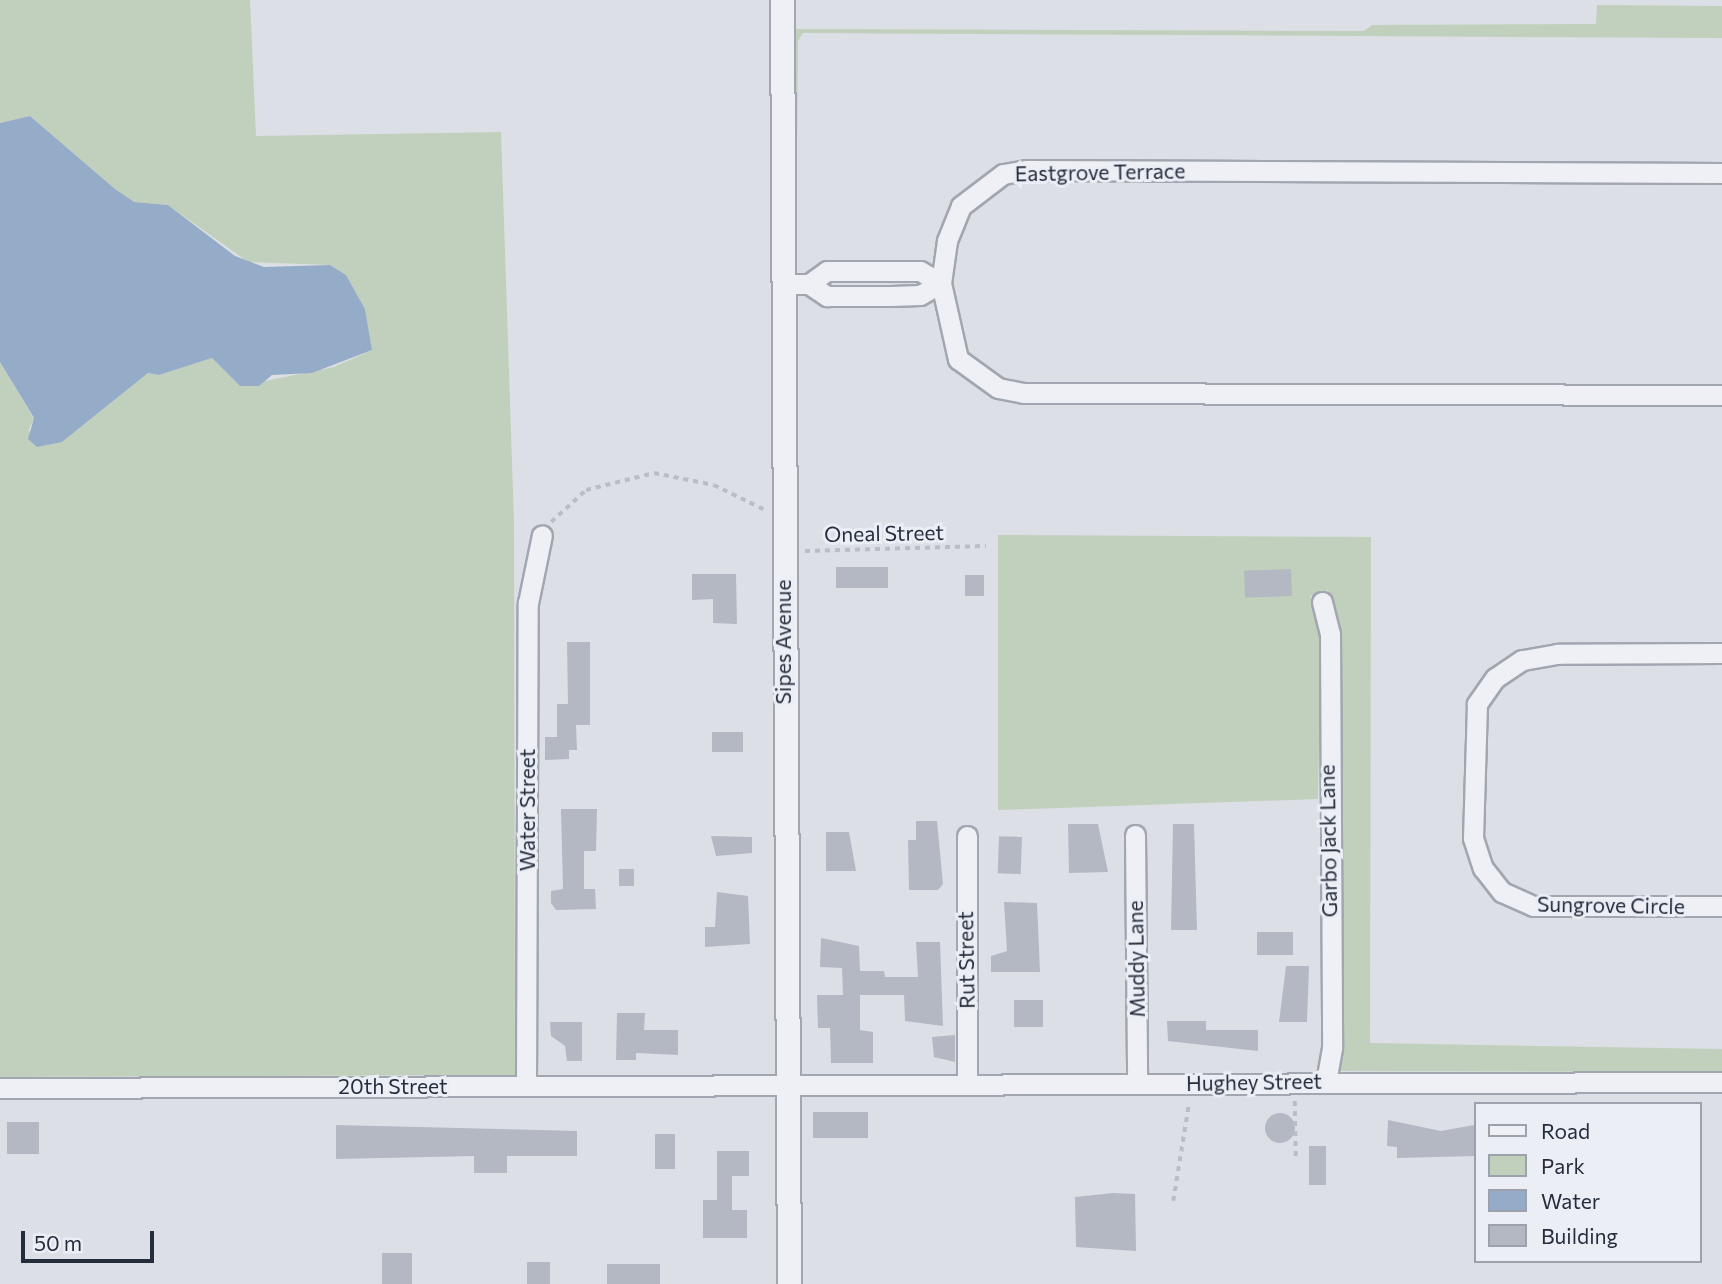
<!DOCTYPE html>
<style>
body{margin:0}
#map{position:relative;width:1722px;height:1284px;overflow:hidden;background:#dcdfe6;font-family:Commissioner,sans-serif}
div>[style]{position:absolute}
.green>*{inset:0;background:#c1d0bc}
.water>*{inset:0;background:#95acc8}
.building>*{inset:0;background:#b3b8c3;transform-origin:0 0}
.round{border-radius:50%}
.path>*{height:3.5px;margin-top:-1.75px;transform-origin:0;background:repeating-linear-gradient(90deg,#babdc5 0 5px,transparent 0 10px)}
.roads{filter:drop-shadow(2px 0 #a1a6b0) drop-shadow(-2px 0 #a1a6b0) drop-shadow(0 2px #a1a6b0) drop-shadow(0 -2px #a1a6b0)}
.minor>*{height:19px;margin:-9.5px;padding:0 9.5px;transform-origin:9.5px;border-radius:9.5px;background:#eef0f5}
.tertiary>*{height:23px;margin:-11.5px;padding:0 11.5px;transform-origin:11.5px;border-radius:11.5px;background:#eef0f5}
span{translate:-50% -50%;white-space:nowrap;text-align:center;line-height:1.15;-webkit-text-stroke:6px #ebeef4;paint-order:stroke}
.street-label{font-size:21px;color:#252d3d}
.legend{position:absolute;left:1474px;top:1102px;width:228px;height:161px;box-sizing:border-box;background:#ebeef4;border:2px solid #9ca1ab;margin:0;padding:9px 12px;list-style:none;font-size:21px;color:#252d3d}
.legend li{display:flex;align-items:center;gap:14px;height:35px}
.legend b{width:35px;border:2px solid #9ca1ab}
.scale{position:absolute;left:21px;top:1231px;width:133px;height:32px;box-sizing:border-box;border:4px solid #252d3d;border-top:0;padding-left:9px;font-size:21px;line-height:24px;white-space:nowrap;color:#252d3d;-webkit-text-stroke:5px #ebeef4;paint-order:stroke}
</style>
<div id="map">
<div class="green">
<div style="clip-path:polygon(0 0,250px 0,256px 136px,501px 132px,514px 522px,515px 1075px,0 1077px,0 362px,34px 419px,28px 431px,62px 442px,148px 373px,159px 375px,212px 358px,240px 386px,334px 367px,372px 350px,365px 309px,346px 275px,330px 265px,248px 262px,168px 205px,133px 202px,115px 189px,30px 116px,0 123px)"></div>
<div style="clip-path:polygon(1597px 5px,1722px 6px,1722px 38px,803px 33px,798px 41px,796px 258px,794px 29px,1364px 31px,1372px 25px,1596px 24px)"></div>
<div style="clip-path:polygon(998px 535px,1371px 537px,1370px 1043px,1722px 1049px,1722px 1072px,1337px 1071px,1338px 631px,1328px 590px,1310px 596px,1321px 635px,1318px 799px,998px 810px)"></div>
</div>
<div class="water">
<div style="clip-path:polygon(30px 116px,115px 189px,134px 202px,168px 205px,235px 256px,264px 267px,330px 265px,346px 275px,365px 309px,372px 350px,312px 373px,272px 375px,259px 386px,240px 386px,212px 358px,159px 375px,148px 373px,62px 442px,37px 447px,28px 439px,34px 418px,0 362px,0 123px)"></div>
</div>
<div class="building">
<div style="left:836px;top:567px;width:52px;height:21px"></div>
<div style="left:1291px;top:569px;width:27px;height:47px;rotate:88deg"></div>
<div style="clip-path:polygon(692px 574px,736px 574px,737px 624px,713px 623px,713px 599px,692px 600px)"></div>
<div style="left:965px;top:575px;width:19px;height:21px"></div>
<div style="clip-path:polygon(567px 642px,590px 642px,590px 725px,576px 725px,577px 750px,569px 750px,569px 759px,545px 760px,545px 737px,557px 737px,557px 704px,568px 704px)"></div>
<div style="left:712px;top:732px;width:31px;height:20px"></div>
<div style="clip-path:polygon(561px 809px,597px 809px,596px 851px,584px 851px,584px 889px,595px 889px,596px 909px,556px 910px,551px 903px,551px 891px,563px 889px)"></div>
<div style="clip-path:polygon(916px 821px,937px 821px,943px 884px,938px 890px,909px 890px,908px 840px,916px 840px)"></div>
<div style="clip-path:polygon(1068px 824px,1098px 824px,1108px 872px,1069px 873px)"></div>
<div style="clip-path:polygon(1173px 824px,1194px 824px,1197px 930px,1171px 930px)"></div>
<div style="clip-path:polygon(826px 832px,849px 832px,856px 871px,826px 871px)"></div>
<div style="clip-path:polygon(711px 836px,752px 837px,752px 853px,716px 856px)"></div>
<div style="left:1022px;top:837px;width:37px;height:23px;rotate:92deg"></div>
<div style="left:619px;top:869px;width:15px;height:17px"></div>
<div style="clip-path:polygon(717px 892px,748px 896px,750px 944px,705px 947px,705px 927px,715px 927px)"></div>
<div style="clip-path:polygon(1004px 902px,1037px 903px,1040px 972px,991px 972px,991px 956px,1007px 951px)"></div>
<div style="left:1257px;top:932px;width:36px;height:23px"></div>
<div style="clip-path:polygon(821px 938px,859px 946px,860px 971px,884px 971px,885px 977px,918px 977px,916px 942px,940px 942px,943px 1026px,905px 1021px,904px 995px,860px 995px,860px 1030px,873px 1032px,873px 1063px,831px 1063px,830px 1028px,818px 1028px,817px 995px,843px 995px,842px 968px,820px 967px)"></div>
<div style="clip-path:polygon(1286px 966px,1309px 966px,1307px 1022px,1279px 1022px)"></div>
<div style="left:1014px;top:1000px;width:29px;height:27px"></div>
<div style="clip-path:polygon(617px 1013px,645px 1013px,644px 1030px,678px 1030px,678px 1055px,636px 1053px,636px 1060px,616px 1060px)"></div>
<div style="clip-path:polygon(1167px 1021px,1206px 1021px,1206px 1030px,1258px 1030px,1258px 1051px,1168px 1041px)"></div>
<div style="clip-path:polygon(550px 1022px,582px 1022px,582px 1061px,567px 1061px,565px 1046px,551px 1036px)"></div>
<div style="clip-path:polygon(955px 1035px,955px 1062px,934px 1057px,932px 1037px)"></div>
<div style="left:868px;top:1112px;width:26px;height:55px;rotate:90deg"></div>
<div class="round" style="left:1265px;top:1113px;width:30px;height:30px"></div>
<div style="clip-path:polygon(1388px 1120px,1441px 1131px,1474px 1125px,1475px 1156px,1397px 1158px,1397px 1147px,1387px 1146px)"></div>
<div style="left:7px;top:1122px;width:32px;height:32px"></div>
<div style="clip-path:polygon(336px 1125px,577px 1131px,577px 1156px,507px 1156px,507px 1173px,474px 1173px,474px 1156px,336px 1159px)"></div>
<div style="left:655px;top:1134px;width:20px;height:35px"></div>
<div style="left:1309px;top:1146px;width:17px;height:39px"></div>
<div style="clip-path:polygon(717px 1151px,749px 1151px,749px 1176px,732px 1176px,732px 1210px,747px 1210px,747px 1238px,703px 1238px,703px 1200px,717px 1200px)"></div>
<div style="clip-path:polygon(1113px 1193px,1135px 1194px,1136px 1251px,1076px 1247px,1075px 1197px)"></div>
<div style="left:382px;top:1253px;width:30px;height:31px"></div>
<div style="left:527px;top:1262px;width:23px;height:22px"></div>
<div style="left:607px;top:1264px;width:53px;height:20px"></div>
</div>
<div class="path">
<div style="left:551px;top:522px;width:47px;rotate:-42.4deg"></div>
<div style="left:586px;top:490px;width:70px;rotate:-14deg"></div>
<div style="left:654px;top:473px;width:61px;rotate:11.3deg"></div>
<div style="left:714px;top:485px;width:57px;rotate:26.1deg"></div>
<div style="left:805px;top:551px;width:181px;rotate:-1.6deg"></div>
<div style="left:1295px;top:1101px;width:60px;rotate:89deg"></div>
<div style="left:1173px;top:1201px;width:100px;rotate:-80.8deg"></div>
</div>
<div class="roads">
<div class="minor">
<div style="left:1722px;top:173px;width:696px;rotate:-179.75deg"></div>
<div style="left:1026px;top:170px;width:23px;rotate:170deg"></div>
<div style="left:1003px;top:174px;width:53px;rotate:142.7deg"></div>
<div style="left:961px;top:206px;width:38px;rotate:112deg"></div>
<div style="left:947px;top:241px;width:42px;rotate:98.1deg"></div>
<div style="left:941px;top:283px;width:78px;rotate:77.4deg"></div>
<div style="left:958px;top:359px;width:49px;rotate:35.9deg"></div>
<div style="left:998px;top:388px;width:25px;rotate:11deg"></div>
<div style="left:1023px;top:393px;width:699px;rotate:0.16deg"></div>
<div style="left:782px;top:284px;width:27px"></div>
<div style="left:809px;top:284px;width:22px;rotate:34deg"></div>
<div style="left:827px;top:296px;width:64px"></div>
<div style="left:891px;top:296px;width:29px;rotate:-2deg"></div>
<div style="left:920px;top:295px;width:24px;rotate:-30deg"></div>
<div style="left:809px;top:284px;width:22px;rotate:-36deg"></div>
<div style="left:827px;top:271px;width:93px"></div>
<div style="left:920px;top:271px;width:24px;rotate:30deg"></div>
<div style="left:1322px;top:602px;width:33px;rotate:76deg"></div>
<div style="left:1330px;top:634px;width:414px;rotate:89.7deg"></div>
<div style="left:1332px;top:1048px;width:34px;rotate:100deg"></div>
<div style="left:1722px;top:653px;width:165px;rotate:179.7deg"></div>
<div style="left:1557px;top:654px;width:36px;rotate:170deg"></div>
<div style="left:1522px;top:660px;width:32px;rotate:146deg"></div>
<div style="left:1495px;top:678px;width:32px;rotate:125deg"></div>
<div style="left:1477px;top:704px;width:134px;rotate:91.7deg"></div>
<div style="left:1473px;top:838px;width:32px;rotate:72deg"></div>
<div style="left:1483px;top:868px;width:31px;rotate:52deg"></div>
<div style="left:1502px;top:892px;width:34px;rotate:24deg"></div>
<div style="left:1533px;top:906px;width:189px"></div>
<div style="left:1135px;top:835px;width:248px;rotate:89.5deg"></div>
<div style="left:967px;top:1085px;width:249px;rotate:-90deg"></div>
<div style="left:526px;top:1086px;width:483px;rotate:-89.8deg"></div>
<div style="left:528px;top:603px;width:69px;rotate:-78.4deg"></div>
<div style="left:0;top:1088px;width:1722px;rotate:-0.2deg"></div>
</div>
<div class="tertiary">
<div style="left:782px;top:0;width:1284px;rotate:89.69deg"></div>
</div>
</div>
<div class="street-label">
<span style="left:1100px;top:172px;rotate:-1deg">Eastgrove Terrace</span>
<span style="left:884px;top:533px;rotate:-1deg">Oneal Street</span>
<span style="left:783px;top:642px;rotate:-90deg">Sipes Avenue</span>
<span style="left:527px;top:810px;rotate:-90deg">Water Street</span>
<span style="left:1328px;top:841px;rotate:-91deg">Garbo Jack Lane</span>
<span style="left:1611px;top:905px;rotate:1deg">Sungrove Circle</span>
<span style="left:1136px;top:959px;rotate:-91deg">Muddy Lane</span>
<span style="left:966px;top:960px;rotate:-91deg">Rut Street</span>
<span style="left:1254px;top:1082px;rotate:-1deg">Hughey Street</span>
<span style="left:393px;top:1086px">20th Street</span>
</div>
<ul class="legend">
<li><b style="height:9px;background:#eef0f5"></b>Road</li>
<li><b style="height:19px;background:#c1d0bc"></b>Park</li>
<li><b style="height:19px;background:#95acc8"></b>Water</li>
<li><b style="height:19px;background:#b3b8c3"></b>Building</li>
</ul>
<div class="scale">50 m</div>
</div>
